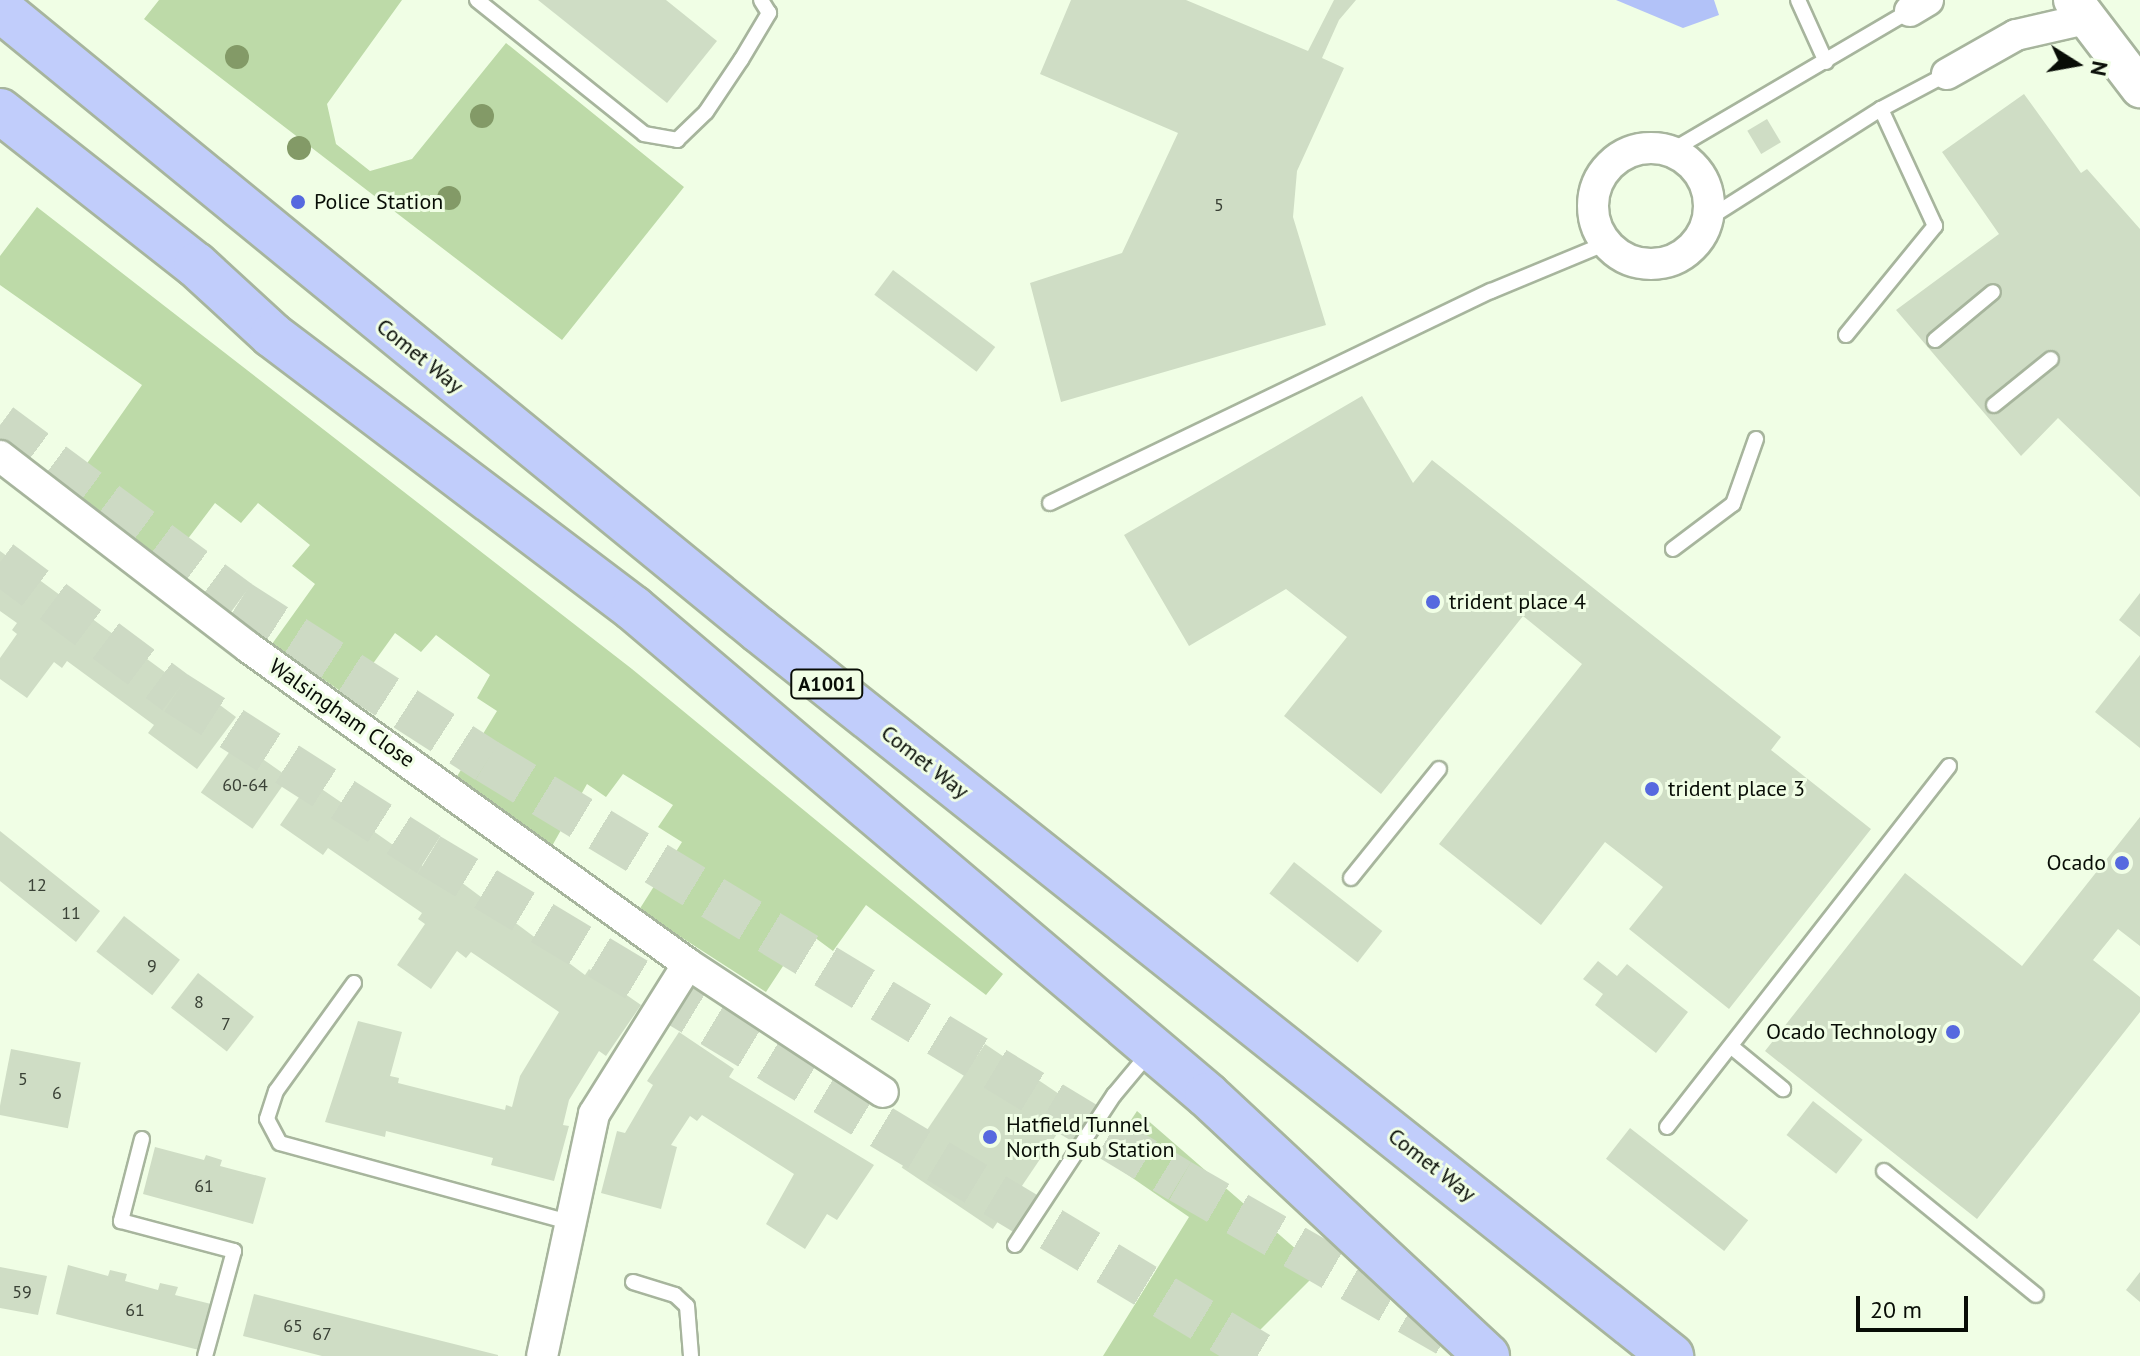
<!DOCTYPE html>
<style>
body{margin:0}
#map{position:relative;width:2140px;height:1356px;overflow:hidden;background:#f0fee5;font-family:"PT Sans",sans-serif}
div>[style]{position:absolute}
.green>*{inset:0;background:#bddaa8}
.water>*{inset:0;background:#b2c2f8}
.building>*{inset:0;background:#cfddc5;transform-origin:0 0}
.motorway-tunnel>*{height:44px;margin-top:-22px;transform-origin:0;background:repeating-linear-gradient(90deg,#cddac4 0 44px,transparent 0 66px)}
.roads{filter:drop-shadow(2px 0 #a7b59d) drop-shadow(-2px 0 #a7b59d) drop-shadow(0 2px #a7b59d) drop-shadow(0 -2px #a7b59d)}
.service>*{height:14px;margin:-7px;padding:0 7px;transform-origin:7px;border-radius:7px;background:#fff}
.minor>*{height:30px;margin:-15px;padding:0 15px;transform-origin:15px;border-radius:15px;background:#fff}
.minor>.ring{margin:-15px;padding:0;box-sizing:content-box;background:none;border:30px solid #fff;border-radius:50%}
.tertiary>*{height:38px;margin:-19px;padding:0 19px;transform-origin:19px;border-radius:19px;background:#fff}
.primary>*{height:44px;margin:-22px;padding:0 22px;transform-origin:22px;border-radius:22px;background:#c1cdfb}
.trees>*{width:24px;height:24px;margin:-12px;border-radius:50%;background:#839a67}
.dots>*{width:22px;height:22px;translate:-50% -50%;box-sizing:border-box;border:4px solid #f0fee5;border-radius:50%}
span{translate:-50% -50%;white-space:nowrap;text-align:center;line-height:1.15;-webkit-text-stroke:6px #f0fee5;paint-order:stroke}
.number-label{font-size:18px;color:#3a4136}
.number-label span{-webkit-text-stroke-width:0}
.shield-label span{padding:2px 6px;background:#f0fee5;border:2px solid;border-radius:6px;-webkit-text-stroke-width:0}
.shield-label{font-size:20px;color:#080d06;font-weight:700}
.poi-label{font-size:22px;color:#080d06}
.left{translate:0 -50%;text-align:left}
.right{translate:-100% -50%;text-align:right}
.street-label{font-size:22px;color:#080d06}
.north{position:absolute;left:2036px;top:24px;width:80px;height:80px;-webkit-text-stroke:6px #f0fee5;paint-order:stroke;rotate:101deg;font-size:22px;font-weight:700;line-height:32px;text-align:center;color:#080d06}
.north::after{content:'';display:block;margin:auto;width:28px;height:36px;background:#080d06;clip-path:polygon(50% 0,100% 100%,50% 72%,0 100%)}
.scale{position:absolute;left:1856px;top:1296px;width:112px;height:36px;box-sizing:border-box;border:4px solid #080d06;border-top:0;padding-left:10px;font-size:24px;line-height:28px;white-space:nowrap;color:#080d06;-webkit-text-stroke:6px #f0fee5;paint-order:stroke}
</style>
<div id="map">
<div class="green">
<div style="clip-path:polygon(159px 0,402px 0,327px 104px,336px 144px,370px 171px,412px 159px,506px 43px,684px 187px,562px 340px,144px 19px)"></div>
<div style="clip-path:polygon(37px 207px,632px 669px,1003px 974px,986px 995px,866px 905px,833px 951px,806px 931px,766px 992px,639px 910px,682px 842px,658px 827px,673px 805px,623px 774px,606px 797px,587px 784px,552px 846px,456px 778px,497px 711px,477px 698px,490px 675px,436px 635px,421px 652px,395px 633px,349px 697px,272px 644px,315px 584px,292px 566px,310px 545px,258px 503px,241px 523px,215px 503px,168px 565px,69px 489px,142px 385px,0 285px,0 256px)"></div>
<div style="clip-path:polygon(1137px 1111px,1320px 1270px,1234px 1356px,1103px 1356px,1189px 1217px,1105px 1159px)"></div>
</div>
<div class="water">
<div style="clip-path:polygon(1616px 0,1714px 0,1719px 15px,1683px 28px)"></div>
</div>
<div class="building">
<div style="clip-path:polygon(538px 0,666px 0,717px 41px,667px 103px)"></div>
<div style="clip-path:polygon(1071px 0,1186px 0,1308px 51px,1334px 0,1356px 0,1339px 20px,1322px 58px,1344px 68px,1297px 171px,1293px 217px,1326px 325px,1061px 402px,1030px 283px,1122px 253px,1178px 133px,1040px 74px)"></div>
<div style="clip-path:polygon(2024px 94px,2081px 173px,2087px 169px,2140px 229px,2140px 497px,2058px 418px,2021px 456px,1896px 310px,1999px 234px,1942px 152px)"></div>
<div style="left:1767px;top:119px;width:27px;height:23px;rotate:59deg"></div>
<div style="left:893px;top:270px;width:128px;height:31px;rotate:37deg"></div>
<div style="clip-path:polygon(1362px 396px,1413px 483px,1432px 460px,1781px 737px,1771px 750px,1871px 829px,1729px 1009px,1629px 929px,1663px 887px,1605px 842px,1541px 925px,1439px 844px,1582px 664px,1523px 616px,1381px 794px,1284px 716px,1347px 637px,1286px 589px,1189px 646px,1124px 535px)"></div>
<div style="clip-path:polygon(0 551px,181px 684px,185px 679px,236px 717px,197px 769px,148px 733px,154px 725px,67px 661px,62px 668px,54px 662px,27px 698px,0 679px,0 658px,17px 634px,12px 630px,17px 623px,0 611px)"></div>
<div style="clip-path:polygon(2140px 593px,2140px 637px,2119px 620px)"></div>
<div style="clip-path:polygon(2140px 655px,2140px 748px,2095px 712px)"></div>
<div style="left:237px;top:741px;width:63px;height:63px;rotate:35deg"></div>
<div style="clip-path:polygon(310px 781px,348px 807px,346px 812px,443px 880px,449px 873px,585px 975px,589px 969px,641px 1005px,606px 1056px,599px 1051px,569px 1100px,563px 1125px,569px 1126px,554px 1181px,491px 1165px,493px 1158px,386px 1131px,385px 1137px,325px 1122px,358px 1021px,402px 1032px,390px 1076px,399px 1078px,398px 1083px,505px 1110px,506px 1105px,512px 1107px,520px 1076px,559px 1012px,471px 952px,466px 958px,457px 951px,431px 989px,397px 965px,425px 924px,418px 919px,422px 913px,328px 848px,323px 855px,280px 825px)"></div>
<div style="clip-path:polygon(2140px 817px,2140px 946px,2118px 929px,2093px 960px,2140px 997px,2140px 1012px,1977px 1219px,1765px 1051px,1905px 873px,2022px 966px)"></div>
<div style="clip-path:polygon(0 831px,100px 911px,76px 942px,0 881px)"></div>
<div style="left:1294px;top:862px;width:112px;height:40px;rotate:38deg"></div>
<div style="left:124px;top:916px;width:71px;height:45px;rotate:38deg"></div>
<div style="clip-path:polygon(1598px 961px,1617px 976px,1627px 964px,1688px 1012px,1656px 1053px,1595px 1005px,1603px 994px,1583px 979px)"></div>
<div style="left:198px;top:973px;width:71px;height:44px;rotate:38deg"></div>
<div style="clip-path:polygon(679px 1032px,734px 1069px,729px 1077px,874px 1165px,837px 1220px,827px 1214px,805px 1249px,766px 1224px,794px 1174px,702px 1115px,697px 1121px,690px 1116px,671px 1145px,677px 1147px,661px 1209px,601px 1193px,617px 1131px,625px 1133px,653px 1085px,647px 1081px)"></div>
<div style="left:985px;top:1044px;width:110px;height:149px;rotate:34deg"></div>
<div style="left:11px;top:1049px;width:71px;height:67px;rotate:11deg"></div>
<div style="left:1813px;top:1101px;width:63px;height:43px;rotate:38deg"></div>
<div style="left:1630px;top:1128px;width:150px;height:39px;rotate:38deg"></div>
<div style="clip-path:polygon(155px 1147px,204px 1160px,206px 1155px,222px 1160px,220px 1166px,266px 1178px,253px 1224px,143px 1194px)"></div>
<div style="clip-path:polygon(68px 1265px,108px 1276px,110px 1270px,127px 1274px,125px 1281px,158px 1290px,160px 1283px,178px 1287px,175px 1295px,215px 1305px,203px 1351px,56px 1314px)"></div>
<div style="clip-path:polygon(0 1267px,47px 1276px,38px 1315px,0 1308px)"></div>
<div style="clip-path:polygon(2140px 1272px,2140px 1302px,2126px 1290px)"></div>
<div style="clip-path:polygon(254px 1294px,498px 1355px,498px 1356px,322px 1356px,243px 1336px)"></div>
</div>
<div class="motorway-tunnel">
<div style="left:0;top:425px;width:297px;rotate:36.5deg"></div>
<div style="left:239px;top:602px;width:295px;rotate:32.7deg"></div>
<div style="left:487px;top:761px;width:810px;rotate:31.22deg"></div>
<div style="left:1180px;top:1181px;width:323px;rotate:29.9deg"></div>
<div style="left:0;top:562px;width:219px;rotate:36.7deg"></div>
<div style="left:176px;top:693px;width:300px;rotate:32.6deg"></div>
<div style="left:429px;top:855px;width:972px;rotate:31.02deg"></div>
</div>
<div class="roads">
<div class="service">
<div style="left:477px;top:0;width:214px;rotate:38.7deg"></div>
<div style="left:644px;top:134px;width:34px;rotate:10deg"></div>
<div style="left:677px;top:140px;width:40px;rotate:-44deg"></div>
<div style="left:706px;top:112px;width:63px;rotate:-56.1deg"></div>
<div style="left:741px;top:60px;width:55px;rotate:-59.2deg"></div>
<div style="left:769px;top:13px;width:15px;rotate:-122deg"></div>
<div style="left:1798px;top:0;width:68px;rotate:65.7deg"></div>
<div style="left:1671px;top:151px;width:277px;rotate:-30.4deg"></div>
<div style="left:1709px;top:218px;width:204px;rotate:-32.4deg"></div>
<div style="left:1881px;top:109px;width:75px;rotate:-27.9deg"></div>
<div style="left:1846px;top:335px;width:141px;rotate:-50.8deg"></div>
<div style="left:1935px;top:226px;width:129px;rotate:-114.8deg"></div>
<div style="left:1935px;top:340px;width:75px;rotate:-39.6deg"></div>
<div style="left:1994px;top:405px;width:73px;rotate:-38.9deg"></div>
<div style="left:1050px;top:503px;width:489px;rotate:-25.7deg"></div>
<div style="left:1491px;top:291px;width:126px;rotate:-22.5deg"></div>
<div style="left:1673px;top:549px;width:75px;rotate:-36.9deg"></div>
<div style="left:1733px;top:504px;width:69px;rotate:-70.5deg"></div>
<div style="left:1351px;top:878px;width:140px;rotate:-51.1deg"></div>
<div style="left:354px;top:983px;width:133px;rotate:125.8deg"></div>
<div style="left:276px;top:1091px;width:29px;rotate:108deg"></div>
<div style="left:267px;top:1119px;width:27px;rotate:62deg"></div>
<div style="left:280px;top:1143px;width:300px;rotate:15.3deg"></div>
<div style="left:1733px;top:1048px;width:65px;rotate:39.4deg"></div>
<div style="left:1667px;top:1127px;width:458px;rotate:-52deg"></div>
<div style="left:142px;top:1139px;width:85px;rotate:104.4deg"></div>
<div style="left:121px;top:1221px;width:117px;rotate:14.9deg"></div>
<div style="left:234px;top:1251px;width:109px;rotate:105.4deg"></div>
<div style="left:1884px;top:1171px;width:196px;rotate:39.2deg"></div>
<div style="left:1015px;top:1245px;width:180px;rotate:-56.6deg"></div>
<div style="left:1114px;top:1095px;width:56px;rotate:-50.1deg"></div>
<div style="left:633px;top:1282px;width:44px;rotate:17.2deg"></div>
<div style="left:675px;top:1295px;width:16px;rotate:43deg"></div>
<div style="left:687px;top:1306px;width:50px;rotate:85.4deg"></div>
</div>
<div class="minor">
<div style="left:1910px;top:11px;width:21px;rotate:-31deg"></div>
<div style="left:1947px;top:74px;width:79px;rotate:-29.5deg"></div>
<div style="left:2016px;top:35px;width:72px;rotate:-12.9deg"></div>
<div class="ring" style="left:1593px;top:148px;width:86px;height:86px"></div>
<div style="left:0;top:456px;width:313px;rotate:37.6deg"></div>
<div style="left:248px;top:647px;width:542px;rotate:35.77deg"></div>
<div style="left:688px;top:964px;width:177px;rotate:122.1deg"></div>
<div style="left:594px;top:1114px;width:248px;rotate:102.1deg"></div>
<div style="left:688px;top:964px;width:233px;rotate:33.3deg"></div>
</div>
<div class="tertiary">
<div style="left:2073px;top:0;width:111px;rotate:52.7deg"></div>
</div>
<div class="primary">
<div style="left:0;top:9px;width:981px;rotate:39.29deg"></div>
<div style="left:759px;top:630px;width:1166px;rotate:38.52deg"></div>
<div style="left:0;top:111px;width:249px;rotate:38.2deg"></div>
<div style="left:196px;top:265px;width:103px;rotate:42.6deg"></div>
<div style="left:272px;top:335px;width:453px;rotate:37.1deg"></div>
<div style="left:633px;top:608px;width:753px;rotate:40.31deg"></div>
<div style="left:1207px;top:1095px;width:383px;rotate:43deg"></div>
</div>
</div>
<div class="trees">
<div style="left:237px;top:57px"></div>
<div style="left:482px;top:116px"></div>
<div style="left:299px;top:148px"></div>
<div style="left:449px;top:198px"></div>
</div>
<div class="dots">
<div style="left:298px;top:202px;background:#5669df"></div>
<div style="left:1433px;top:602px;background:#5669df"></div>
<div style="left:1652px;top:789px;background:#5669df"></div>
<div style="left:2122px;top:863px;background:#5669df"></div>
<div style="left:1953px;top:1032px;background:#5669df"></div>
<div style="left:990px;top:1137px;background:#5669df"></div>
</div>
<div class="number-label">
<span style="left:1219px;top:205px">5</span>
<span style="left:245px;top:785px">60-64</span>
<span style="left:37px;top:885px">12</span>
<span style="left:71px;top:913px">11</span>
<span style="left:152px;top:966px">9</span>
<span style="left:199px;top:1002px">8</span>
<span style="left:226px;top:1024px">7</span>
<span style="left:23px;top:1079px">5</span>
<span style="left:57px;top:1093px">6</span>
<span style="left:204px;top:1186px">61</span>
<span style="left:22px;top:1292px">59</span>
<span style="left:135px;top:1310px">61</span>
<span style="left:293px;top:1326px">65</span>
<span style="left:322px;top:1334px">67</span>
</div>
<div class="shield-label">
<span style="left:827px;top:684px">A1001</span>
</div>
<div class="poi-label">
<span class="left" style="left:314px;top:202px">Police Station</span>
<span class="left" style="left:1449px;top:602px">trident place 4</span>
<span class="left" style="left:1668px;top:789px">trident place 3</span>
<span class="right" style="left:2106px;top:863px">Ocado</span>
<span class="right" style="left:1937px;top:1032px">Ocado Technology</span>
<span class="left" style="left:1006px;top:1137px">Hatfield Tunnel<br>North Sub Station</span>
</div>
<div class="street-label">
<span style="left:420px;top:356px;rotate:39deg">Comet Way</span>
<span style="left:342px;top:713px;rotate:35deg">Walsingham Close</span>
<span style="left:925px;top:762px;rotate:38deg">Comet Way</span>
<span style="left:1432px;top:1165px;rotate:38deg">Comet Way</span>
</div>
<div class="north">N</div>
<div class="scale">20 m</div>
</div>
